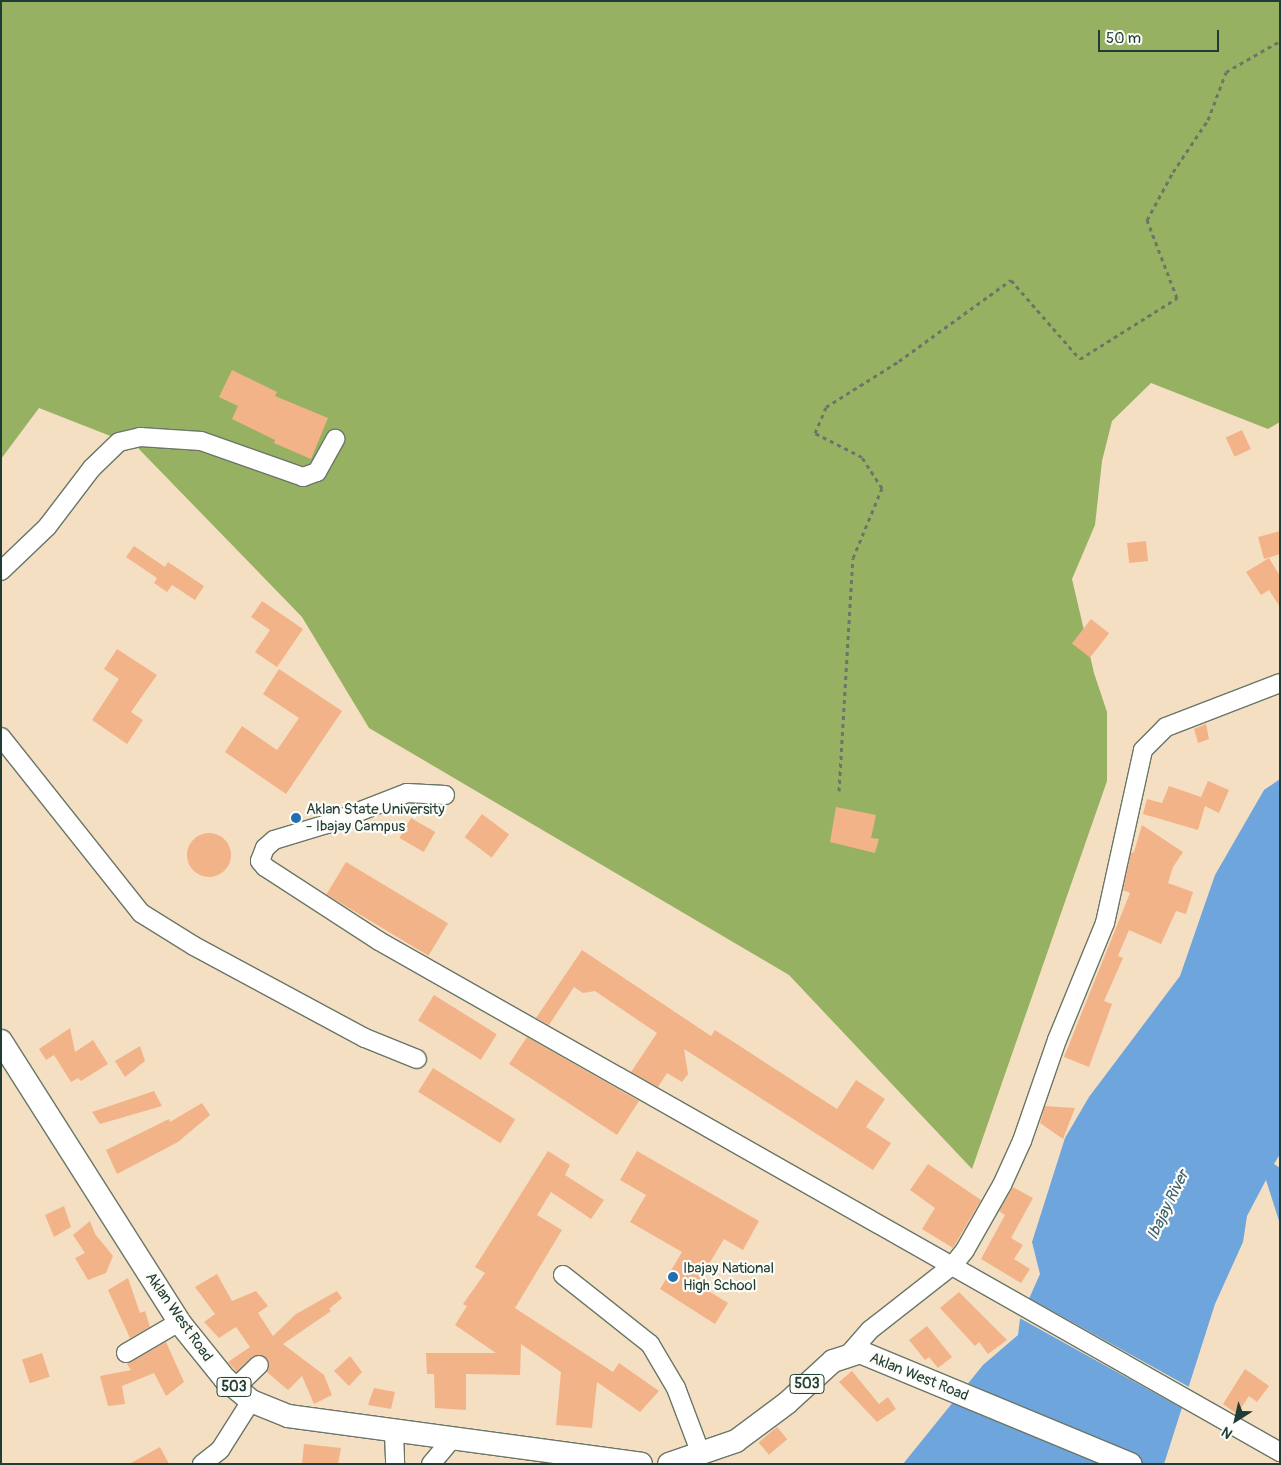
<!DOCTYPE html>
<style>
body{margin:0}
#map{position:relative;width:1281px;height:1465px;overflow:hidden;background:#f4dfc3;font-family:Pangolin,sans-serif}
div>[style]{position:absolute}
.forest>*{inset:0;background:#96b162}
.water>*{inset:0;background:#6da5dc}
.pier>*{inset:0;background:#f4dfc3;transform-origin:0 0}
.building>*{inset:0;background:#f3b388;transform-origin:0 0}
.round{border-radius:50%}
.path>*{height:3px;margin-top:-1.5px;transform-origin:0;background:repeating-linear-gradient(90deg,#6a7666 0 4px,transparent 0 8px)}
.roads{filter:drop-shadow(1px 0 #6a7666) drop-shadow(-1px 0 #6a7666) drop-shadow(0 1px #6a7666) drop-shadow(0 -1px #6a7666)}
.minor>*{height:18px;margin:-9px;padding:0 9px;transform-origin:9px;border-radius:9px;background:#fff}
.major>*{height:22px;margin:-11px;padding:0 11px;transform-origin:11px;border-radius:11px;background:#fff}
.dots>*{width:14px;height:14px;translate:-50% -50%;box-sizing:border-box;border:2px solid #fdfcf7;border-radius:50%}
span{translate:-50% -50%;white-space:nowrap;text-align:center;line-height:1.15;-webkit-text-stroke:4.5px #fdfcf7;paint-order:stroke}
.shield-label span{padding:1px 4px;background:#fdfcf7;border:1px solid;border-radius:4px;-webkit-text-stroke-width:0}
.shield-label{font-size:14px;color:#1f3d34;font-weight:700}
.poi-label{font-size:15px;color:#1f3d34}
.left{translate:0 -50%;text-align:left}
.street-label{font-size:15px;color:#1f3d34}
.water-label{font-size:16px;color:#3a616f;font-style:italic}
.frame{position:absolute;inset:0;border:2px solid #1f3d34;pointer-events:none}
.north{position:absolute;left:1211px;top:1395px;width:50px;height:50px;-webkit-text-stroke:4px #fdfcf7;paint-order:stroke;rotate:215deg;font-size:14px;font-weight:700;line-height:20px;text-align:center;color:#1f3d34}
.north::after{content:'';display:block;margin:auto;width:18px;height:22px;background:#1f3d34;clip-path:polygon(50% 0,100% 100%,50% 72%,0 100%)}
.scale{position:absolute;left:1098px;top:30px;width:121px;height:22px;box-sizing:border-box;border:2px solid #1f3d34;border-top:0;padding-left:6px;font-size:15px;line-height:18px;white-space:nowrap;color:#1f3d34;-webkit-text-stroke:4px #fdfcf7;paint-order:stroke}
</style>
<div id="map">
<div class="forest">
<div style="clip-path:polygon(1px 1px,1280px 1px,1280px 422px,1268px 429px,1151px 383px,1112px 421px,1102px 461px,1095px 525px,1072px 579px,1094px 673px,1107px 712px,1107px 781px,972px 1169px,789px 975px,369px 728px,302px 617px,136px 446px,39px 408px,1px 459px)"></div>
</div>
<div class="water">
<div style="clip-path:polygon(1280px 779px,1280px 1154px,1274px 1164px,1280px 1168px,1280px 1224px,1266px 1180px,1247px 1216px,1243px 1242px,1215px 1304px,1164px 1464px,903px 1464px,983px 1365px,1018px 1335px,1020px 1319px,1040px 1274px,1032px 1242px,1065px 1138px,1089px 1097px,1180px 976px,1215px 875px,1264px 790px)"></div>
</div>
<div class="pier">
<div style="left:1027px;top:1297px;width:187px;height:22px;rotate:29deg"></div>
</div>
<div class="building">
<div style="clip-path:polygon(232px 370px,277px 392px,275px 396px,328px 418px,311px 459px,274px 443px,275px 440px,232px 419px,238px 406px,219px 397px)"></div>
<div style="left:1242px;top:430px;width:21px;height:18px;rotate:65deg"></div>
<div style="clip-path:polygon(1280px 531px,1280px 554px,1264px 559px,1258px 537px)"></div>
<div style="left:1146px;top:541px;width:20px;height:19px;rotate:84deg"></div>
<div style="clip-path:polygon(134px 546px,165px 567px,168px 562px,204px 586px,195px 600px,172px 585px,167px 592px,154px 583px,157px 578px,126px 557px)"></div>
<div style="clip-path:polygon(1269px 558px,1280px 576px,1280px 607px,1269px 590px,1261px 595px,1246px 572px)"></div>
<div style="clip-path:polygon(262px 601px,303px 629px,277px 667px,255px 652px,270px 630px,251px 617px)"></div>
<div style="left:1091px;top:619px;width:23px;height:31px;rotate:38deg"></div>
<div style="clip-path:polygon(117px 649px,157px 675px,131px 712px,143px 720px,127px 744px,92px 720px,119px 679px,104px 669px)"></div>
<div style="clip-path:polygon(279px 669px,342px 711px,286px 794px,225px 752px,242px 726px,277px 750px,299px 718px,263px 694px)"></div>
<div style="clip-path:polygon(1206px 724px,1209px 739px,1198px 743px,1194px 729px)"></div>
<div style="clip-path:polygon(1208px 781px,1229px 790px,1219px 813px,1205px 806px,1198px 830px,1143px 814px,1147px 799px,1162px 803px,1169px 786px,1201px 797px)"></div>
<div style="clip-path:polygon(836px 807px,876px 815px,871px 838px,879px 839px,875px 853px,830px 842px)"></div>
<div style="left:482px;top:814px;width:34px;height:29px;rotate:37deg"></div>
<div style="left:411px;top:818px;width:28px;height:23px;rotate:30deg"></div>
<div style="clip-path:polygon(1142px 825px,1183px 852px,1173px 867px,1168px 883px,1193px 892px,1186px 914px,1176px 911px,1161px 944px,1129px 930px,1118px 956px,1123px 958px,1104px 1001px,1112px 1004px,1089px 1067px,1064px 1057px,1130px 893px,1123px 890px,1131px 853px,1134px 852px)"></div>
<div class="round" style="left:187px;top:833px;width:44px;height:44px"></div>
<div style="left:346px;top:862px;width:119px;height:38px;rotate:31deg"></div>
<div style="clip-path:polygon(582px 950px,711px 1036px,715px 1030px,837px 1109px,856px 1080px,885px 1099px,866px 1127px,891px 1143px,873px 1170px,684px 1049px,688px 1074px,682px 1082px,667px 1073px,658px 1087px,631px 1072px,657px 1033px,595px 991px,583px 993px,574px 987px,549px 1025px,536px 1018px)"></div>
<div style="left:434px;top:995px;width:74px;height:30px;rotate:32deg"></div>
<div style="clip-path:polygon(70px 1028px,75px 1052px,93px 1040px,108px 1064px,81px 1081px,78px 1078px,71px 1082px,54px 1055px,46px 1060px,39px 1049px)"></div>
<div style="clip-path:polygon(527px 1037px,639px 1101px,617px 1135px,509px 1064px)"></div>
<div style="clip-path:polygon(140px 1046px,145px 1061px,125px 1077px,115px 1061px)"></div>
<div style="left:433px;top:1068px;width:97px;height:28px;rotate:32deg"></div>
<div style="clip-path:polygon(154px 1091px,162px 1106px,100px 1124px,92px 1112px)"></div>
<div style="clip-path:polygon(202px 1103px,210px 1115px,178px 1142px,117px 1174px,106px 1150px,169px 1119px,170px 1122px)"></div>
<div style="clip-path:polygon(1045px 1106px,1075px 1108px,1063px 1139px,1040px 1123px)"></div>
<div style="clip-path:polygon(548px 1151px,570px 1165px,565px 1175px,604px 1200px,591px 1219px,551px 1192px,537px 1215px,562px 1230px,515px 1308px,613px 1372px,619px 1363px,659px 1391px,640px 1412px,597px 1382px,592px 1428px,556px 1425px,561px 1372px,521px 1344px,520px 1375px,466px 1374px,466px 1410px,435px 1408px,434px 1374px,427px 1374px,426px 1353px,496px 1353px,455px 1325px,467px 1306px,463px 1304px,485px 1273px,475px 1267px)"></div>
<div style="clip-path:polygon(637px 1151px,759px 1221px,743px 1250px,724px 1239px,697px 1284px,728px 1303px,715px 1324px,660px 1289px,682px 1252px,630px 1222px,646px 1195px,620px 1180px)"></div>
<div style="clip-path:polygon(928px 1164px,981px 1200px,953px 1248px,922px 1229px,935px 1208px,910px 1190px)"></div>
<div style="clip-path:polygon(1013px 1187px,1033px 1198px,1011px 1238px,1023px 1245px,1014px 1259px,1030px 1269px,1021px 1283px,981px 1259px,1005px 1215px,999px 1211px)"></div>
<div style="clip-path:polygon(64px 1206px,71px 1227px,54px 1237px,45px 1215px)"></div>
<div style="clip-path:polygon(90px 1221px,95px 1234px,113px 1256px,106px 1273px,88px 1280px,75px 1258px,85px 1253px,73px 1235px)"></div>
<div style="clip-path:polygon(217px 1274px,232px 1301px,256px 1291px,268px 1306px,258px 1313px,273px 1336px,296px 1314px,337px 1291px,342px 1298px,329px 1309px,331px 1311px,283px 1344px,324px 1375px,332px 1395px,314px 1404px,302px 1376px,288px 1390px,267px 1372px,269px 1362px,261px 1355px,252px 1357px,237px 1372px,234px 1369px,228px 1362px,250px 1347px,236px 1327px,219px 1338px,204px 1322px,215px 1314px,195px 1287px)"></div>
<div style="clip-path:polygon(128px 1278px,140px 1313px,145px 1311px,150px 1327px,130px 1338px,108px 1290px)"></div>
<div style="clip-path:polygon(959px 1292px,1007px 1340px,988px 1354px,979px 1342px,975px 1346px,940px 1308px)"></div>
<div style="clip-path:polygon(927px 1326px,952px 1357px,938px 1368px,929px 1357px,925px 1360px,909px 1340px)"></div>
<div style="clip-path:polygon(166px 1342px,184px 1382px,166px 1396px,154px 1373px,122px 1386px,125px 1404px,108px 1406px,100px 1376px,131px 1370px,127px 1364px)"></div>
<div style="left:42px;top:1353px;width:25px;height:21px;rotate:72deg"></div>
<div style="clip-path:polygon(350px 1356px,362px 1372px,349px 1386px,334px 1371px)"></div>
<div style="clip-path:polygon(1245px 1369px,1269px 1386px,1257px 1402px,1249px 1396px,1237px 1414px,1223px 1404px)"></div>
<div style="clip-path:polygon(852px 1371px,879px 1404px,888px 1397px,896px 1409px,877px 1422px,839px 1382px)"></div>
<div style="clip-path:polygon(374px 1388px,395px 1392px,391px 1409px,368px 1405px)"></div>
<div style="left:777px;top:1427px;width:16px;height:24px;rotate:50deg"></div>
<div style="clip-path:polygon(304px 1444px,341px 1448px,338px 1464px,302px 1464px)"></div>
<div style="clip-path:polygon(160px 1447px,169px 1464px,129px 1464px)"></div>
</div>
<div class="path">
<div style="left:839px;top:791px;width:233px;rotate:-86.6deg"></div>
<div style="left:853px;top:558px;width:76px;rotate:-67.5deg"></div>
<div style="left:882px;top:488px;width:37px;rotate:-123deg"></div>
<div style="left:862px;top:457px;width:53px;rotate:-152.9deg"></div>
<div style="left:815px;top:433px;width:28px;rotate:-67deg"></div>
<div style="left:826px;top:407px;width:86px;rotate:-32.2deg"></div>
<div style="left:899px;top:361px;width:138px;rotate:-35.9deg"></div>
<div style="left:1011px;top:280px;width:105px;rotate:48.9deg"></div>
<div style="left:1080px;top:359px;width:115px;rotate:-32.2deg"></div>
<div style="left:1177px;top:298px;width:84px;rotate:-111deg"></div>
<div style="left:1147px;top:220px;width:55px;rotate:-61.6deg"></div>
<div style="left:1173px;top:172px;width:63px;rotate:-56.1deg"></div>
<div style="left:1208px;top:120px;width:51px;rotate:-69.4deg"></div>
<div style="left:1226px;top:72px;width:62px;rotate:-29.9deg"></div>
</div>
<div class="roads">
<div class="minor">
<div style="left:1px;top:571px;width:64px;rotate:-43.7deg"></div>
<div style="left:47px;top:527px;width:74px;rotate:-52.7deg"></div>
<div style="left:92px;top:468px;width:37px;rotate:-44deg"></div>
<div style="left:119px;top:442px;width:22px;rotate:-13deg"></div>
<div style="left:140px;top:437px;width:61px;rotate:3.8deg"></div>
<div style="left:201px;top:441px;width:108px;rotate:19.4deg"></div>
<div style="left:303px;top:477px;width:15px;rotate:-20deg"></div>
<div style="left:317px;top:472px;width:38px;rotate:-61deg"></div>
<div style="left:1px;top:737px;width:225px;rotate:51.5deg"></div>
<div style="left:141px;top:913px;width:62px;rotate:31.9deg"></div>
<div style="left:194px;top:946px;width:194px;rotate:28.3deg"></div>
<div style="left:365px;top:1038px;width:56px;rotate:22deg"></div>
<div style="left:445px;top:795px;width:38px;rotate:-177deg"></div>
<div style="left:407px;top:793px;width:86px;rotate:158.8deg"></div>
<div style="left:327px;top:824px;width:55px;rotate:163.2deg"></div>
<div style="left:274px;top:840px;width:12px;rotate:138deg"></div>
<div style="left:265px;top:848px;width:14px;rotate:111deg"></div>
<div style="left:260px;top:861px;width:8px;rotate:50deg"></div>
<div style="left:265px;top:867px;width:136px;rotate:33deg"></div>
<div style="left:379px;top:941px;width:1036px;rotate:29.56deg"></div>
<div style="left:563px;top:1275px;width:111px;rotate:38.4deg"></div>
<div style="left:650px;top:1344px;width:51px;rotate:59.4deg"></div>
<div style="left:676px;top:1388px;width:71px;rotate:69.3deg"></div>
<div style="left:126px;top:1353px;width:61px;rotate:-30.3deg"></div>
<div style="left:849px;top:1354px;width:32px;rotate:-49deg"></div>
<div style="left:870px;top:1330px;width:105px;rotate:-38.1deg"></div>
<div style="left:953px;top:1265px;width:19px;rotate:-51deg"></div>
<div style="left:965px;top:1250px;width:75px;rotate:-60.4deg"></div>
<div style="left:1002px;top:1185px;width:48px;rotate:-65.6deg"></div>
<div style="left:1022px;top:1141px;width:107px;rotate:-70.9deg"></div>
<div style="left:1057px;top:1040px;width:126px;rotate:-67.7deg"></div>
<div style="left:1105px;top:923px;width:177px;rotate:-77.6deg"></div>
<div style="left:1143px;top:750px;width:33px;rotate:-45deg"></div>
<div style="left:1166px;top:727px;width:122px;rotate:-21.1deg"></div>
<div style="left:235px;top:1388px;width:33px;rotate:-44deg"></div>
<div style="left:394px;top:1431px;width:33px;rotate:88deg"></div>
<div style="left:202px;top:1464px;width:23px;rotate:-38deg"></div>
<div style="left:220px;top:1450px;width:58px;rotate:-57.7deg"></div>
<div style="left:431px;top:1464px;width:33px;rotate:-50deg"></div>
</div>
<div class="major">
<div style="left:1px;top:1041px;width:333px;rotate:57.6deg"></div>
<div style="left:179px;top:1322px;width:73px;rotate:51.1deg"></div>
<div style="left:225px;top:1379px;width:34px;rotate:40deg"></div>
<div style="left:251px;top:1401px;width:40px;rotate:22deg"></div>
<div style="left:288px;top:1416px;width:356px;rotate:7.7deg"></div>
<div style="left:669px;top:1464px;width:71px;rotate:-18.9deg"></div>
<div style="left:736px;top:1441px;width:64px;rotate:-36.7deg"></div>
<div style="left:787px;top:1403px;width:62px;rotate:-42.4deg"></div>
<div style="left:833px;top:1361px;width:28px;rotate:-18deg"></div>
<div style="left:860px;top:1352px;width:293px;rotate:22.5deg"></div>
</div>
</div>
<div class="dots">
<div style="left:296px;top:818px;background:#1f6fb2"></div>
<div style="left:673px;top:1277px;background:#1f6fb2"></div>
</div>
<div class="shield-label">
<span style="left:807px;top:1384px">503</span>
<span style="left:234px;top:1387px">503</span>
</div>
<div class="poi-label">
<span class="left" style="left:306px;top:818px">Aklan State University<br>- Ibajay Campus</span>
<span class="left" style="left:683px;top:1277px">Ibajay National<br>High School</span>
</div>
<div class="street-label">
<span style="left:179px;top:1317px;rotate:55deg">Aklan West Road</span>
<span style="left:919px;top:1377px;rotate:22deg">Aklan West Road</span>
</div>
<div class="water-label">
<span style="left:1168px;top:1205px;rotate:-64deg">Ibajay River</span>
</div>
<div class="frame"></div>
<div class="north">N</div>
<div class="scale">50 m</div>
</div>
